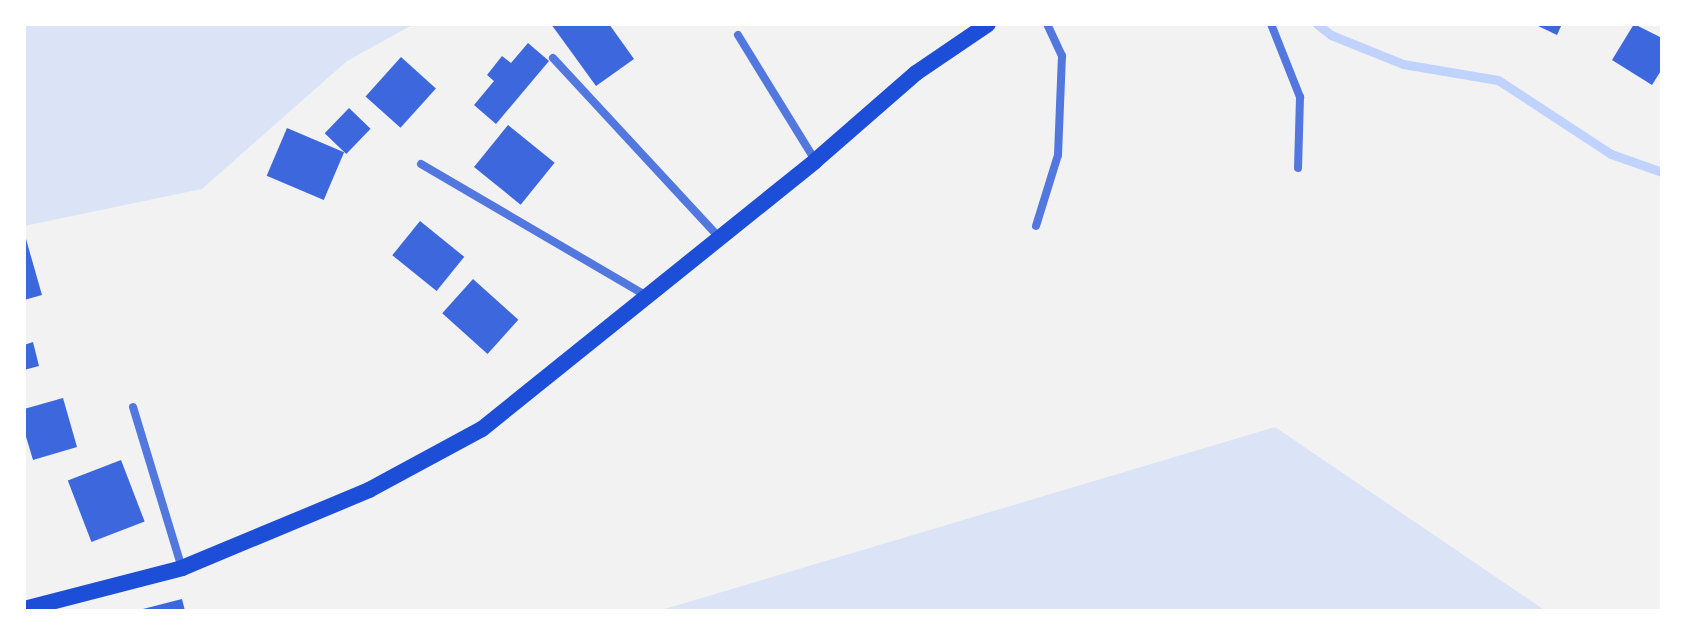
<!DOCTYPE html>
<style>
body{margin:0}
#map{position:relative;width:1686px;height:635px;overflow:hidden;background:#f2f2f2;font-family:Roboto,sans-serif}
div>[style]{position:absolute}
.green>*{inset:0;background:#dbe4f7}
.stream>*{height:9px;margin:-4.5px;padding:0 4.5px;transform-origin:4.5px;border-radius:4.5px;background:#bfd3fe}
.building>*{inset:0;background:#3d67dc;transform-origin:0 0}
.minor>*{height:8px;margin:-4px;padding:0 4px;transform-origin:4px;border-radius:4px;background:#5277de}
.secondary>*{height:16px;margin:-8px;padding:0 8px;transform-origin:8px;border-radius:8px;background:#1d4ed8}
span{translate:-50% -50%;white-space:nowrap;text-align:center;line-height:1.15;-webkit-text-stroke:7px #fff;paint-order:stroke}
.frame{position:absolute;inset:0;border:26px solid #fff;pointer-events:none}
</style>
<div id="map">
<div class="green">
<div style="clip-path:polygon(24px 24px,414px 24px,347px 61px,202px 189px,24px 226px)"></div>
<div style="clip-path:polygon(1275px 427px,1546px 611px,658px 611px)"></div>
</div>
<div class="stream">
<div style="left:1317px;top:24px;width:18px;rotate:38deg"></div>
<div style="left:1331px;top:35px;width:78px;rotate:21.9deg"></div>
<div style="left:1403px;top:64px;width:96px;rotate:9.6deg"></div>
<div style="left:1498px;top:80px;width:135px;rotate:33.2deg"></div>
<div style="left:1611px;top:154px;width:54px;rotate:19.4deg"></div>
</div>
<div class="building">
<div style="clip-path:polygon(551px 24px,609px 24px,634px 59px,596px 86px)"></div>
<div style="clip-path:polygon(1534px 24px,1562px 24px,1557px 35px)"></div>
<div style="clip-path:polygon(1634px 24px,1662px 38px,1662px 69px,1652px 85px,1612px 60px)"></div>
<div style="clip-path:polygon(528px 43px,549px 61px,496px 124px,474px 105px,494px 81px,487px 75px,502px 56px,511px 63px)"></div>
<div style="left:401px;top:57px;width:47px;height:53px;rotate:42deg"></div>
<div style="left:349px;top:108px;width:30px;height:35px;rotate:44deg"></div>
<div style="left:508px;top:125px;width:60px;height:54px;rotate:39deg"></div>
<div style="left:287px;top:128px;width:62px;height:52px;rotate:23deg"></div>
<div style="left:420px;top:221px;width:57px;height:44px;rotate:39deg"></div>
<div style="clip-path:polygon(24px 232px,42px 295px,24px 300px)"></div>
<div style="left:473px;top:279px;width:61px;height:46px;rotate:42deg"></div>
<div style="clip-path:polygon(33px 342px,39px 366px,24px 370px,24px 345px)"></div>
<div style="clip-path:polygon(63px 398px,77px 447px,33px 460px,24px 430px,24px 409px)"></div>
<div style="left:121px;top:460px;width:66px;height:57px;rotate:69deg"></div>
<div style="clip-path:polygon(182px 599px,185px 611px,139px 611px,139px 610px)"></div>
</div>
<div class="minor">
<div style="left:1271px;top:24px;width:79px;rotate:68.3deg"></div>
<div style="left:1300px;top:97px;width:71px;rotate:91.6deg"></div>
<div style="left:738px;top:35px;width:147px;rotate:58.4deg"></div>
<div style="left:553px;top:58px;width:244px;rotate:47.2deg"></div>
<div style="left:421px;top:164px;width:262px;rotate:30.3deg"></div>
<div style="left:1036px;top:226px;width:74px;rotate:-72.8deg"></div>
<div style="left:1058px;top:155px;width:99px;rotate:-87.7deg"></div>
<div style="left:1062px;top:56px;width:35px;rotate:-115deg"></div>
<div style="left:133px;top:407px;width:168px;rotate:73.1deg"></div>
</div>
<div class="secondary">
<div style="left:24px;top:609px;width:163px;rotate:-14.5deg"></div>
<div style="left:182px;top:568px;width:203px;rotate:-22.6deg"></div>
<div style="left:369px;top:490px;width:128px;rotate:-28.4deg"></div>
<div style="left:482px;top:429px;width:427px;rotate:-38.8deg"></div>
<div style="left:815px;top:161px;width:134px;rotate:-41.1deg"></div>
<div style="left:916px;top:73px;width:87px;rotate:-34.2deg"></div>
</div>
<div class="frame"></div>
</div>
